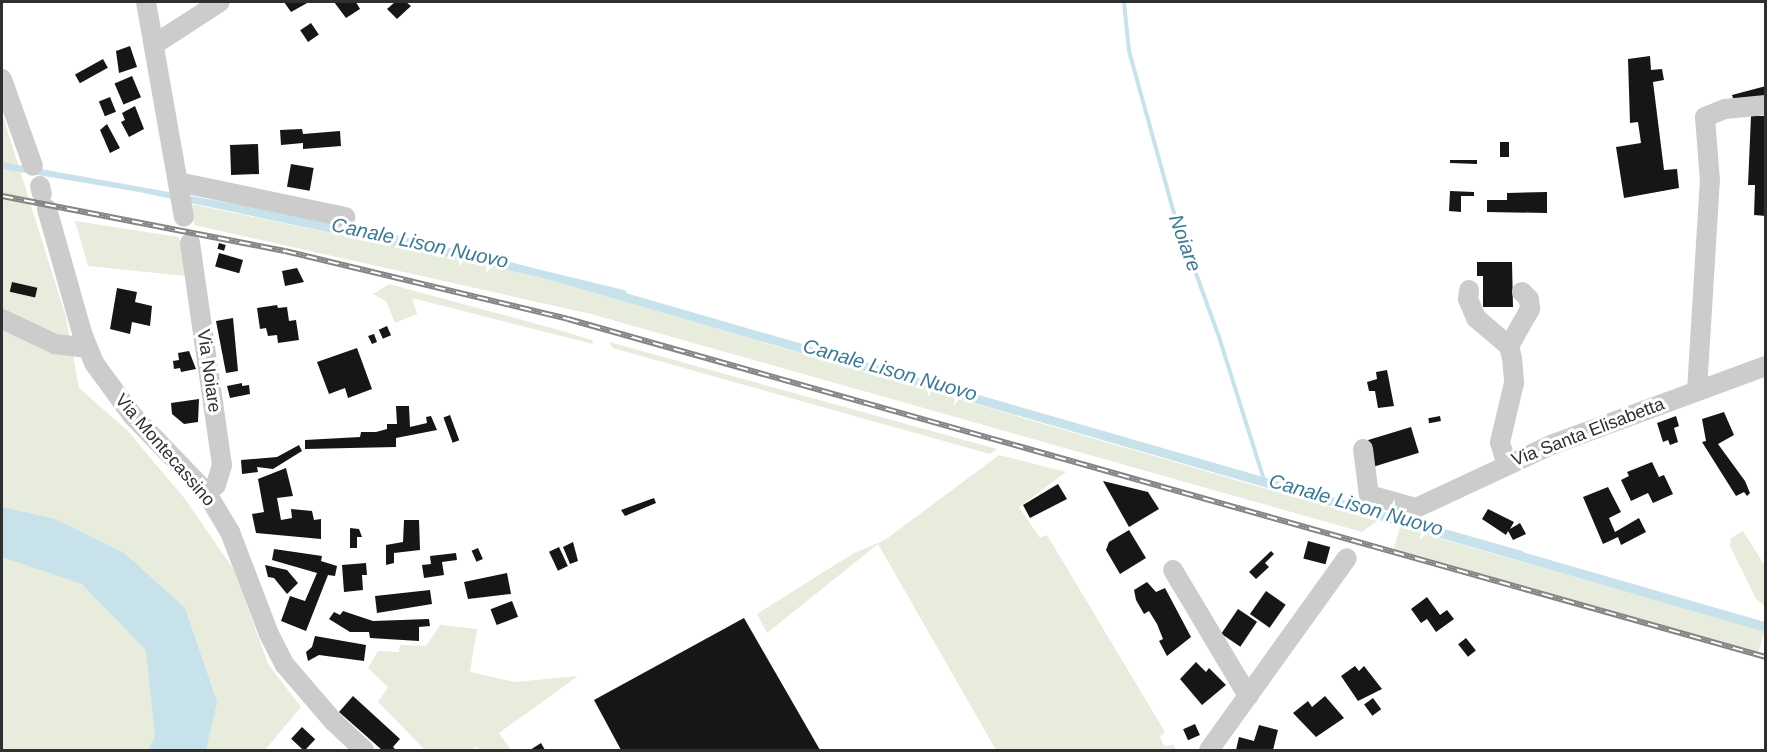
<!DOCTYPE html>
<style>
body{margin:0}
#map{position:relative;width:1767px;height:752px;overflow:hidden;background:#fff;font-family:Helvetica,sans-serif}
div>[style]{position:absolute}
.green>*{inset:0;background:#e7ecdc;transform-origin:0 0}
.water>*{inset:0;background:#c8e2ec}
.stream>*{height:4px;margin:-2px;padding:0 2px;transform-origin:2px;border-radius:2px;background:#c8e2ec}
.building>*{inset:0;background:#161616;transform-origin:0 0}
.minor>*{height:20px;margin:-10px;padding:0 10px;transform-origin:10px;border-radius:10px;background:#ccc}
.rail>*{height:6px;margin-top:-3px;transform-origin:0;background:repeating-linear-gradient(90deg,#fff 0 11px,#848484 0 22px);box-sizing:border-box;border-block:2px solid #848484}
span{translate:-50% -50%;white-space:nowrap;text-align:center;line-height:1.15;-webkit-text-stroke:6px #fff;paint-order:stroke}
.street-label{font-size:18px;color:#2f2f2f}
.water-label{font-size:20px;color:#3b7a92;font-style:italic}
.frame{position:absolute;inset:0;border:3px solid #2f2f2f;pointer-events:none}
</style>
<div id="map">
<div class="green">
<div style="clip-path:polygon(2px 113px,66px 317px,79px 388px,127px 430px,185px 499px,234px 570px,268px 664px,301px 707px,265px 750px,2px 750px)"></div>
<div style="clip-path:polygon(192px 204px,539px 277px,1377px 521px,1362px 532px,591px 314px,194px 225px)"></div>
<div style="clip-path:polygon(75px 221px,179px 237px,186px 276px,88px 266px)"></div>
<div style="clip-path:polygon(389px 284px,559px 330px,592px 340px,593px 344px,412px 298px,417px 314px,395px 323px,386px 301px,373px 294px)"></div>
<div style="clip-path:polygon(609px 342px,997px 449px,990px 454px,613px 348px)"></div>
<div style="clip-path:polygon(999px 455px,1066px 472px,1019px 507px,1040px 538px,1047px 535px,1165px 732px,1160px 737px,1164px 746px,1174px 745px,1176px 750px,996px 750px,878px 544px,767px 633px,757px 614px,854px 553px,885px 540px)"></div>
<div style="left:1400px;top:527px;width:379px;height:24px;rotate:16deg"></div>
<div style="clip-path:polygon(1743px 531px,1765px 566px,1765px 606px,1756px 599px,1730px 546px,1731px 538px)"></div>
<div style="clip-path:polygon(440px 625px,477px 629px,470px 672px,515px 682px,578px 676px,499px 733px,511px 750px,480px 750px,476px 747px,472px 750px,425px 750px,378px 702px,388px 687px,368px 668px,378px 651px,399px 652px,400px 645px,426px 646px)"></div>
</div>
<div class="water">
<div style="clip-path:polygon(2px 162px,268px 210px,483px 255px,619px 291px,1765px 622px,1765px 632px,539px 277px,139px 192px,2px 169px)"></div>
<div style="clip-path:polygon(2px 507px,55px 519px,124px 553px,185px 608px,217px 702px,206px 750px,149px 750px,155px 736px,146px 650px,82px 584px,2px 557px)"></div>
</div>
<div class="stream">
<div style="left:1124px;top:2px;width:49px;rotate:84.2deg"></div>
<div style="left:1129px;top:51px;width:165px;rotate:74.5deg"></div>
<div style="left:1173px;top:210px;width:135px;rotate:70.1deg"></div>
<div style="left:1219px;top:337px;width:150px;rotate:72.5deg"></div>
<div style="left:395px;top:237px;width:236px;rotate:13.5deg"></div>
<div style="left:1391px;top:516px;width:136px;rotate:15.8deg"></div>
</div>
<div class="building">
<div style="clip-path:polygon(284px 2px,309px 2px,291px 12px)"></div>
<div style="clip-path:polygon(334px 2px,356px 2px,360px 9px,346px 18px)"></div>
<div style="clip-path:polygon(395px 2px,406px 2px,411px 6px,397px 19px,387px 9px)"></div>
<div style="left:311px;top:23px;width:14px;height:13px;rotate:56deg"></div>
<div style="clip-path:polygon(130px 46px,137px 67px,119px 73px,116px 51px)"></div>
<div style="clip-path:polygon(1650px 56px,1651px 70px,1662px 69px,1664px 80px,1653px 82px,1664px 170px,1677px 169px,1679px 188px,1624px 198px,1616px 147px,1641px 143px,1638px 122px,1630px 123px,1628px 59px)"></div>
<div style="left:103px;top:59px;width:10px;height:32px;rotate:61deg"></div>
<div style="left:132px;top:76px;width:23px;height:19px;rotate:67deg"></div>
<div style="clip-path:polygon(1766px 86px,1766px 98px,1734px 101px,1732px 95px)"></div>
<div style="left:110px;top:97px;width:16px;height:12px;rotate:68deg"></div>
<div style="clip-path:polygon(135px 106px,144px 129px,129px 137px,121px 122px,125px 120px,122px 113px)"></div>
<div style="clip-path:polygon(1751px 116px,1766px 116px,1766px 216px,1754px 215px,1755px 185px,1748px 185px)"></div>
<div style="clip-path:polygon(107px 124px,120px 148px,110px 153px,100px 130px)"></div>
<div style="clip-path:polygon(302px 129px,303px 134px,340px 131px,341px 146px,303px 149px,303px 143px,281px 145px,280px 130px)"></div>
<div style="left:1500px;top:142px;width:9px;height:15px"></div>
<div style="left:258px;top:144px;width:30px;height:28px;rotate:88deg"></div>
<div style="clip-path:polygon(1450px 160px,1477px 160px,1477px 164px,1450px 163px)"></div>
<div style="left:291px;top:164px;width:23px;height:23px;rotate:10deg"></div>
<div style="clip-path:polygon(1450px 191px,1474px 192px,1474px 196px,1461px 196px,1461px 212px,1449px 211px)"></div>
<div style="clip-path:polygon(1547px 192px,1547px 213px,1487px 212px,1487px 200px,1507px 200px,1507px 193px)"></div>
<div style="left:219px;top:243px;width:7px;height:6px;rotate:16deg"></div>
<div style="left:219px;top:253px;width:25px;height:14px;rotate:16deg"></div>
<div style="clip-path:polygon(1477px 262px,1512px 262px,1513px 307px,1483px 307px,1483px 276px,1477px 276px)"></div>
<div style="clip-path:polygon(297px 268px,304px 282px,285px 286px,282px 271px)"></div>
<div style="left:12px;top:282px;width:26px;height:10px;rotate:13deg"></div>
<div style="clip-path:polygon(117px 288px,137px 292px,135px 302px,152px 306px,150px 326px,132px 322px,130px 334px,110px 329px)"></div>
<div style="clip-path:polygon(277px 305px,278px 308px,287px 307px,289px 321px,296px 320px,299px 340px,278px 343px,277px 335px,268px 336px,266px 328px,260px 329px,257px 308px)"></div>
<div style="clip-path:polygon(233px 318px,238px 371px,226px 373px,216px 321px)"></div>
<div style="left:387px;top:326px;width:10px;height:9px;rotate:66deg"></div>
<div style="clip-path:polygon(374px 334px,377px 342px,372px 344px,368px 336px)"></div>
<div style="clip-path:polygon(357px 348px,372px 389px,348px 398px,345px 388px,329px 394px,317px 362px)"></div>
<div style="clip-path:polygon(189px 351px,196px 369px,181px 372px,180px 368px,174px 369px,173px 361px,179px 360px,178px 353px)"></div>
<div style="clip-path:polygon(1387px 370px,1394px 406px,1378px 408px,1375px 391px,1369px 391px,1367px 382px,1377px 379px,1376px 372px)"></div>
<div style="clip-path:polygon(242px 383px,242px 386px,249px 385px,250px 394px,230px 398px,227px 386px)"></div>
<div style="clip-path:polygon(199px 399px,198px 422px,184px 424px,172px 414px,171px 403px)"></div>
<div style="clip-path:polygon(396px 406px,409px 406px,410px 427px,427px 423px,426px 417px,431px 416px,437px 430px,396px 438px,396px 447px,305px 449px,305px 440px,360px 437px,361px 432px,376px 432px,387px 429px,387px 424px,397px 424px)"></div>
<div style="clip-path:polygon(1724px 412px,1734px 435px,1718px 444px,1745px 481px,1750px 493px,1747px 496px,1744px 492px,1736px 496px,1702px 442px,1706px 441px,1702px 419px)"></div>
<div style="left:450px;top:415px;width:27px;height:7px;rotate:70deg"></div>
<div style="left:1440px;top:416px;width:5px;height:12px;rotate:79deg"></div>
<div style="clip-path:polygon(1676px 416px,1679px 426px,1674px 428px,1678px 442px,1670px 445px,1668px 440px,1663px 442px,1657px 423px)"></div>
<div style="left:1411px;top:427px;width:27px;height:50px;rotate:73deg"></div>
<div style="clip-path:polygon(299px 445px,302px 451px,273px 469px,257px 467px,258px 472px,242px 474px,241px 460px,277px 457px)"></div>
<div style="clip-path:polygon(1652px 462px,1659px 477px,1664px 475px,1673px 494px,1653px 503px,1648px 493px,1631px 501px,1621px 480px,1629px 476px,1627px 472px)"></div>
<div style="clip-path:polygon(286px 468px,293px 496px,277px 498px,281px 520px,292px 518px,291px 509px,312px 511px,314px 520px,321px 519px,321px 539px,256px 533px,252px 514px,264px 512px,258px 479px)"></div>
<div style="clip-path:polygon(1103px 481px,1148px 492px,1159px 509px,1129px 527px)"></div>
<div style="clip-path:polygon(1058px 484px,1067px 499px,1030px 518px,1023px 505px)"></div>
<div style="clip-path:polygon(1608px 487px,1621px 512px,1609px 518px,1615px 532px,1639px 518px,1646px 532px,1621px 545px,1618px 537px,1603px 544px,1583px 497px)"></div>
<div style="clip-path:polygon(654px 498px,656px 503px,625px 516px,621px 510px)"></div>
<div style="clip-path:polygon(1488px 509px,1514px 522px,1510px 529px,1520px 523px,1526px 534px,1513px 540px,1508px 531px,1506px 535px,1482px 519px)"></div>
<div style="clip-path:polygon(404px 520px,419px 520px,420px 550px,394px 553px,394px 563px,386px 565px,386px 545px,403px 542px)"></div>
<div style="clip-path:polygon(350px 528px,359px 529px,362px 537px,357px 537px,357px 548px,350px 548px)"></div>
<div style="clip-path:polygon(1129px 530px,1146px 558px,1120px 574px,1106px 550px,1109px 542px)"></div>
<div style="left:1308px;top:541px;width:23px;height:18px;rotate:15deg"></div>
<div style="clip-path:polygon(573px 542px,578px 561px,570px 564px,563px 547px)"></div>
<div style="left:559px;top:547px;width:21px;height:11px;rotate:65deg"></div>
<div style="left:478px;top:548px;width:12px;height:7px;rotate:66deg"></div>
<div style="clip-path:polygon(274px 549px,322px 556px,321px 561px,337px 566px,335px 576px,328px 575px,306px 631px,281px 621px,290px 596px,305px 601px,317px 573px,272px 560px)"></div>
<div style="clip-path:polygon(1271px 551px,1274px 554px,1265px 563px,1269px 567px,1256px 579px,1249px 572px)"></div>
<div style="clip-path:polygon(456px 553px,457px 560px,442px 562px,444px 575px,424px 578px,422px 565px,431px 564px,430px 556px)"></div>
<div style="clip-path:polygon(366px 563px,367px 575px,362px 575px,363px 590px,344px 592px,342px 565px)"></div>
<div style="clip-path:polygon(265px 565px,287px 570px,298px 583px,287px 594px,274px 578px,268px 577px)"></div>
<div style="clip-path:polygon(507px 573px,511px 594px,468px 599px,464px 582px)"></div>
<div style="clip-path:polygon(1147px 582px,1156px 592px,1165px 588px,1191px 637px,1167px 656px,1159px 641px,1163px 639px,1157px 624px,1149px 611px,1144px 614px,1136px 600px,1134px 590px)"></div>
<div style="clip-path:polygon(430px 590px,432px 604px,377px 613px,375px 596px)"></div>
<div style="left:1266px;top:591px;width:24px;height:28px;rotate:35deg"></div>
<div style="clip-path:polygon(1427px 597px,1440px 615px,1447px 610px,1454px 619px,1436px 632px,1427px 619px,1421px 623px,1411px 609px)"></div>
<div style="left:512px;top:601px;width:17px;height:23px;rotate:69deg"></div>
<div style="left:1238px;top:609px;width:23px;height:30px;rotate:34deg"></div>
<div style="clip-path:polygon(343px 611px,373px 621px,429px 619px,430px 626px,419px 627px,419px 641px,370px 638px,369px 632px,350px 632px,329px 619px,334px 612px,340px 615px)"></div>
<div style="clip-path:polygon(744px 618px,820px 750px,621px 750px,594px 700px)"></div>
<div style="clip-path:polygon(315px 636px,366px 645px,364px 661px,319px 655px,308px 661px,306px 652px,312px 647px)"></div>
<div style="left:1466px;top:638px;width:16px;height:10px;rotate:52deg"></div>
<div style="clip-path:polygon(1196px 662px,1206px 672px,1209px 668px,1226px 685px,1202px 705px,1180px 679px)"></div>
<div style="clip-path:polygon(1355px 666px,1359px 671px,1364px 666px,1382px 689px,1358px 701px,1341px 676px)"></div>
<div style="clip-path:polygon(353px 696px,400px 739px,393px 747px,396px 750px,382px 750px,339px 712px)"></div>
<div style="clip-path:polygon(1325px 696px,1344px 718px,1316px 737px,1293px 713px,1308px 701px,1312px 707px)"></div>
<div style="left:1373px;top:698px;width:14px;height:11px;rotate:54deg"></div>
<div style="left:1195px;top:724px;width:12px;height:13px;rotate:66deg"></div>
<div style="clip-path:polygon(1259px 725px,1278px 730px,1273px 750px,1236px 750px,1239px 737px,1254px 741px)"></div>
<div style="left:302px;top:727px;width:18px;height:16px;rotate:43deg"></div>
<div style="clip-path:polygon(541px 743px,545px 750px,530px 750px)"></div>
</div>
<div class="minor">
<div style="left:146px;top:2px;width:218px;rotate:80deg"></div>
<div style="left:155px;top:44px;width:77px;rotate:-32.9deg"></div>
<div style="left:2px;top:79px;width:92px;rotate:70.4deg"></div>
<div style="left:178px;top:182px;width:171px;rotate:11.8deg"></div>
<div style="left:40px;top:186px;width:8px;rotate:76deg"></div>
<div style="left:47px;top:209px;width:129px;rotate:74.2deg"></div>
<div style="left:82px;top:333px;width:32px;rotate:68deg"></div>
<div style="left:94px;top:363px;width:64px;rotate:53.8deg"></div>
<div style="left:132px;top:415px;width:107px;rotate:46.1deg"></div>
<div style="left:206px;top:492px;width:47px;rotate:59deg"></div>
<div style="left:230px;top:532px;width:109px;rotate:69.1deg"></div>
<div style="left:269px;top:634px;width:35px;rotate:63deg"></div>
<div style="left:285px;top:665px;width:75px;rotate:49.3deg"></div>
<div style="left:334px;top:722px;width:41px;rotate:43deg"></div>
<div style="left:190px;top:243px;width:224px;rotate:81.8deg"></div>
<div style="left:222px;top:465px;width:21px;rotate:107deg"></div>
<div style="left:216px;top:485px;width:12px;rotate:145deg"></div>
<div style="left:1469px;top:290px;width:9px;rotate:96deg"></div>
<div style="left:1468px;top:299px;width:21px;rotate:67deg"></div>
<div style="left:1476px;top:318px;width:43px;rotate:40.3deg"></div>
<div style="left:1509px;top:346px;width:12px;rotate:76deg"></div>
<div style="left:1512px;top:358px;width:25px;rotate:85deg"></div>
<div style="left:1514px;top:383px;width:61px;rotate:103.3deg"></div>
<div style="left:1500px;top:442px;width:22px;rotate:74deg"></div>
<div style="left:2px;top:319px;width:59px;rotate:25.3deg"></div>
<div style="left:55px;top:344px;width:33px;rotate:7deg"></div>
<div style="left:1509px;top:346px;width:43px;rotate:-60.4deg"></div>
<div style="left:1530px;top:309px;width:10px;rotate:-96deg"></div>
<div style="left:1529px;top:299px;width:10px;rotate:-135deg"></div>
<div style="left:1697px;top:391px;width:210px;rotate:-86.5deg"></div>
<div style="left:1710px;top:181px;width:64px;rotate:-94.5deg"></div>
<div style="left:1705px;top:117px;width:22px;rotate:-22deg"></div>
<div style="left:1725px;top:109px;width:41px;rotate:-5.6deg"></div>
<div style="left:1363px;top:449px;width:46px;rotate:82.6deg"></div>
<div style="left:1369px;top:495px;width:49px;rotate:15.5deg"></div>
<div style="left:1416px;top:508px;width:149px;rotate:-25deg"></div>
<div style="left:1551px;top:445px;width:229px;rotate:-20.2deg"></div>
<div style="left:1173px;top:570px;width:147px;rotate:59.2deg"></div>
<div style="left:1209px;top:750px;width:236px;rotate:-54.3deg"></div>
</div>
<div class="rail">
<div style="left:2px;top:196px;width:288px;rotate:11deg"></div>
<div style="left:285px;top:251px;width:291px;rotate:13.5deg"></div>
<div style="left:568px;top:319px;width:1245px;rotate:15.76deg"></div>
</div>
<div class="street-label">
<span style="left:209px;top:371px;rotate:82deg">Via Noiare</span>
<span style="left:1588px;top:432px;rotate:-21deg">Via Santa Elisabetta</span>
<span style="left:165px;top:450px;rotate:49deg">Via Montecassino</span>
</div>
<div class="water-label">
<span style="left:420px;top:243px;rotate:12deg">Canale Lison Nuovo</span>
<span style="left:1185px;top:243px;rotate:70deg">Noiare</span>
<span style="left:890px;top:370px;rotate:16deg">Canale Lison Nuovo</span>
<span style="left:1356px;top:505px;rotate:16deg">Canale Lison Nuovo</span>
</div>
<div class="frame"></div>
</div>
